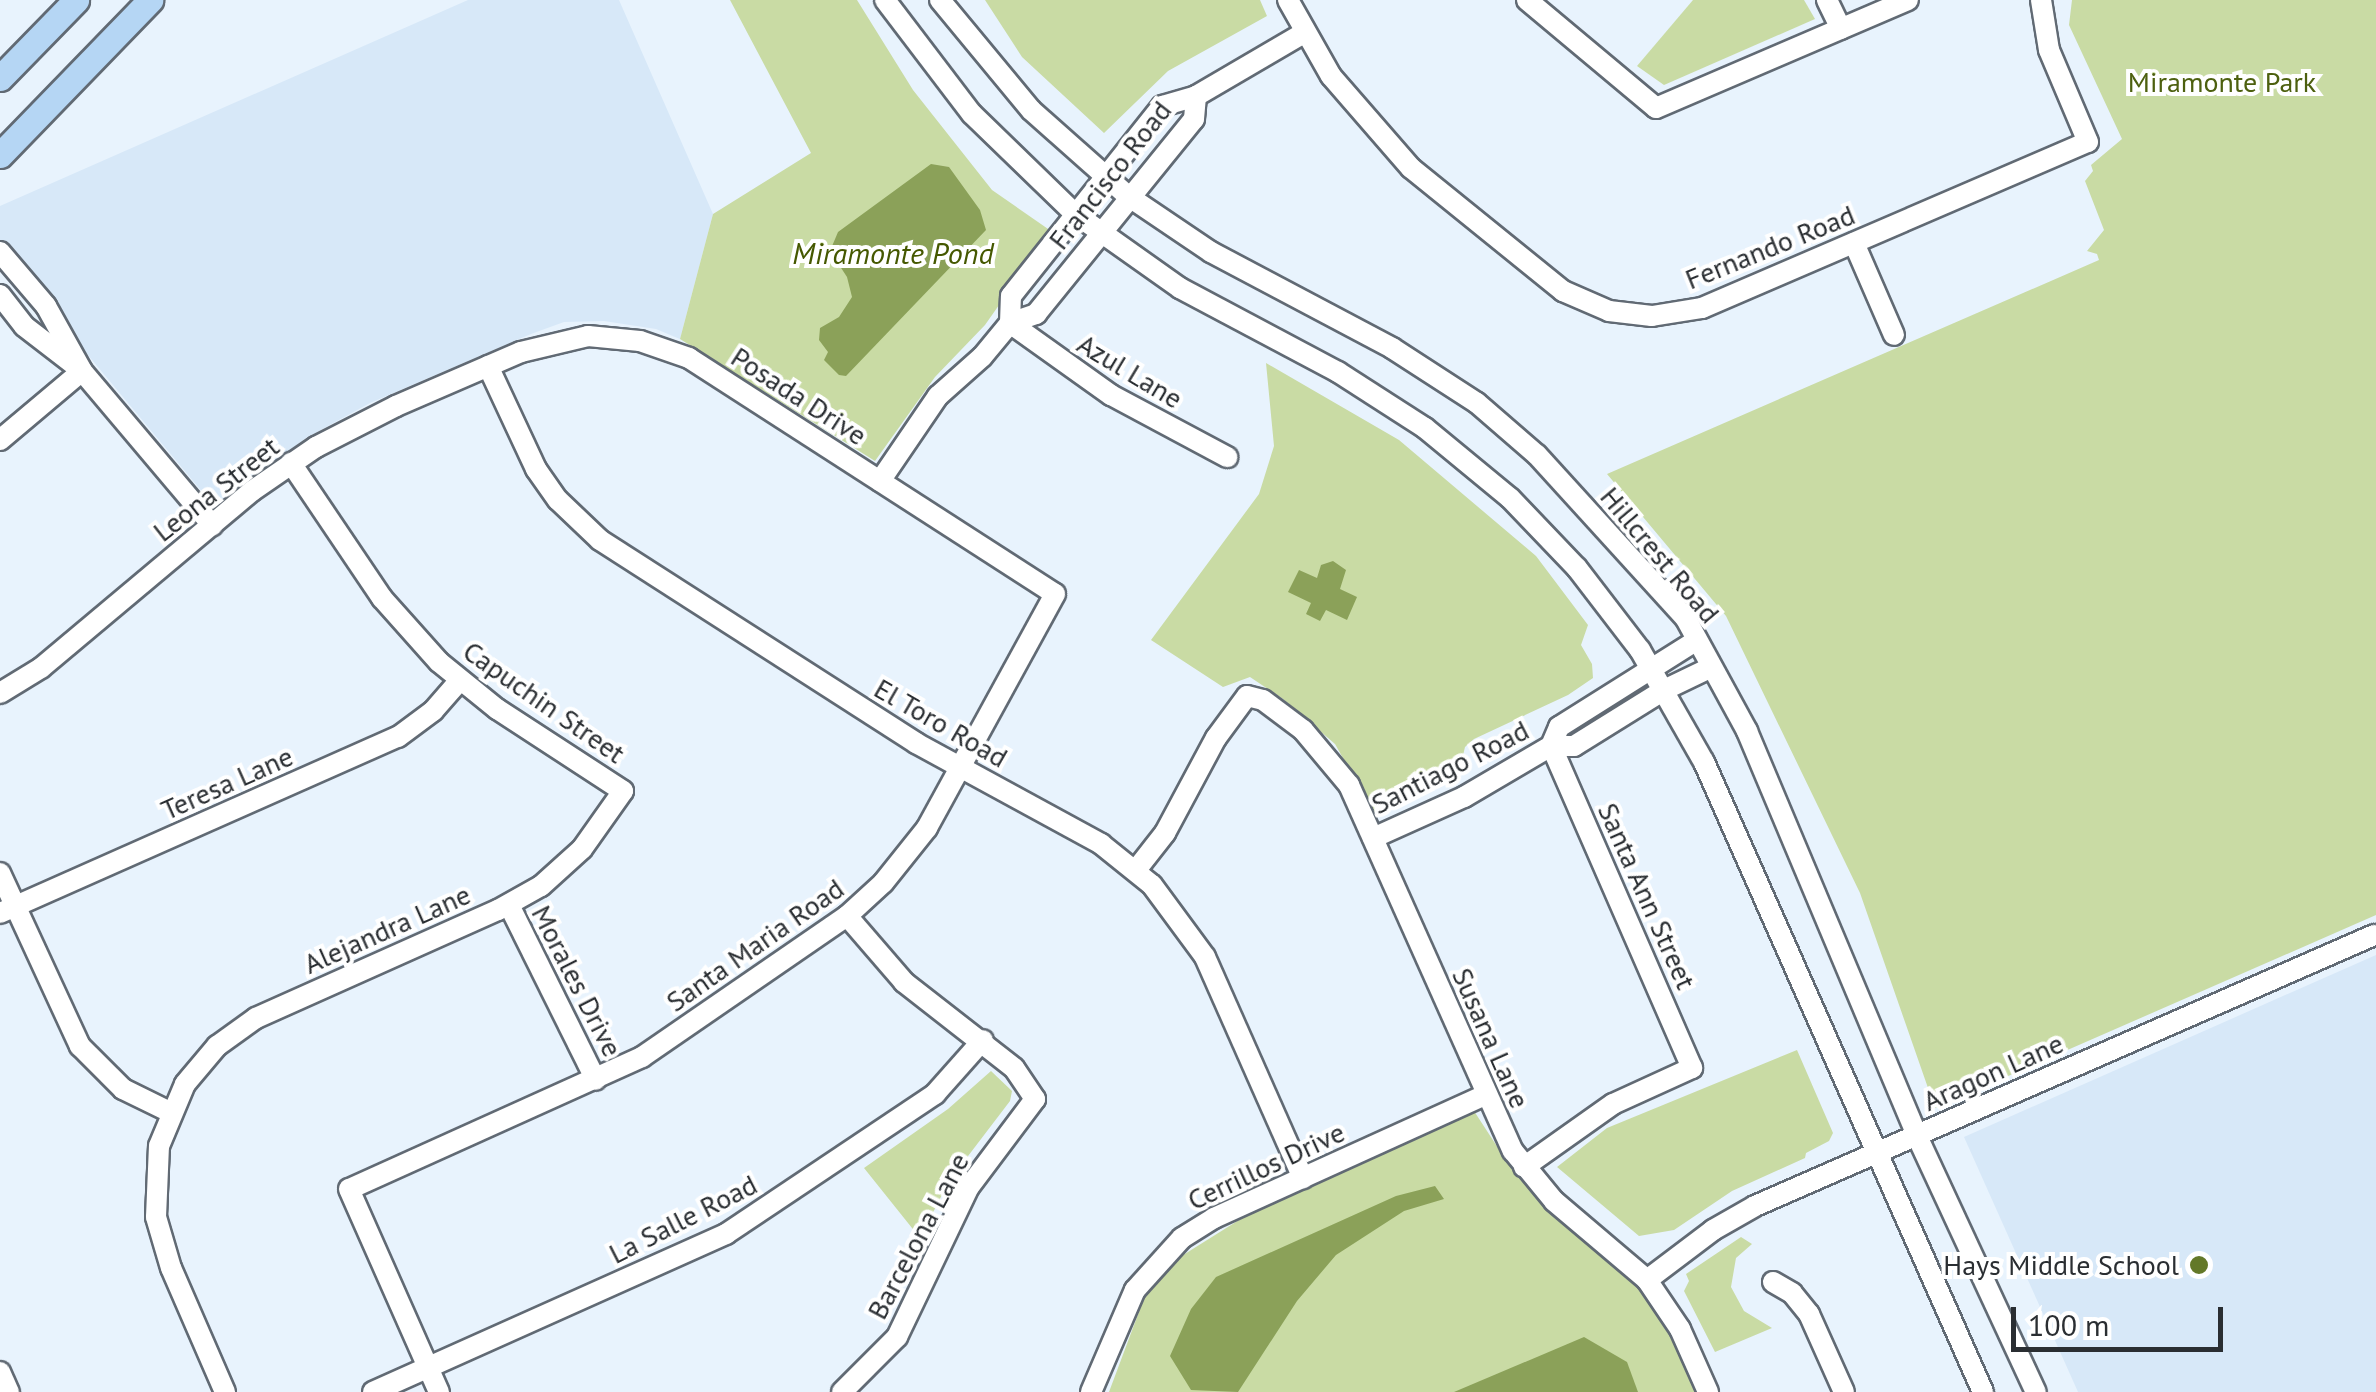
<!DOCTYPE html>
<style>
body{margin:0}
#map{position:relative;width:2376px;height:1392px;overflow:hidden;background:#e8f3fd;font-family:"PT Sans",sans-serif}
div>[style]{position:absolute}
.built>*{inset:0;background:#d7e8f8}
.green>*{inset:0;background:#c9dba4}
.water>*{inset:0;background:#8ba159}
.roads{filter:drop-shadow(2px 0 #616a74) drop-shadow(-2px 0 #616a74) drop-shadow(0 2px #616a74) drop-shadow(0 -2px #616a74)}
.minor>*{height:20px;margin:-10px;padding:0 10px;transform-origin:10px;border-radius:10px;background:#fff}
.major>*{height:25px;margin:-12.5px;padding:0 12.5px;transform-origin:12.5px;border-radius:12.5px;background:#b5d6f4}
.dots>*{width:28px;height:28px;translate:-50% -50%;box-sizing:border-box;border:5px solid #fff;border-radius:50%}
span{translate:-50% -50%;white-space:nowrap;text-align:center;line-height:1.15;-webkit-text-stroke:8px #fff;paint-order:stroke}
.park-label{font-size:28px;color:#4d600f}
.street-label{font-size:28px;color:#2a2e32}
.poi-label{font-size:28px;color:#2a2e32}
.right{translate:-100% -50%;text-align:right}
.water-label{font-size:30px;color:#455800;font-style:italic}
.scale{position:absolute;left:2011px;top:1307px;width:212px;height:45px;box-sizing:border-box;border:5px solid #2a2e32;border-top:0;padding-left:12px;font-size:30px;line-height:35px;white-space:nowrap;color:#2a2e32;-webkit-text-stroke:8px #fff;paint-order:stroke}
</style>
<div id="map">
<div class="built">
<div style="clip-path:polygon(468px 0,619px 0,713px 214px,680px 339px,656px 329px,604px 321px,564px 322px,531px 334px,370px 403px,306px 438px,221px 501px,209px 500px,62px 324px,52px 302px,0 242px,0 206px)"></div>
<div style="clip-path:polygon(2376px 955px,2376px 1392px,2078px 1392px,1964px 1137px)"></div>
</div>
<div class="green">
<div style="clip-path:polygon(730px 0,857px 0,913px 90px,992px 190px,1051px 231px,985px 325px,935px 377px,875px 461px,680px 339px,713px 214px,811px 153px)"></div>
<div style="clip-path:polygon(985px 0,1260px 0,1267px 16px,1168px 71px,1104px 133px,1022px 57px)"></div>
<div style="clip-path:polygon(1693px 0,1804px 0,1815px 19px,1664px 85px,1637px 66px)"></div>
<div style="clip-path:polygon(2072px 0,2376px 0,2376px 915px,1935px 1108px,1860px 893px,1726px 616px,1607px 474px,2099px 260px,2097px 254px,2087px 251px,2104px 230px,2085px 181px,2093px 171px,2091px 165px,2122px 139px,2069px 25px)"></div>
<div style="clip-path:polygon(1266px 363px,1399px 440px,1536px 556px,1588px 625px,1581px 645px,1592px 664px,1593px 678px,1568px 695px,1474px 739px,1465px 747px,1460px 768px,1445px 781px,1374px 813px,1335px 744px,1283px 699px,1250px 677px,1223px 687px,1151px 640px,1259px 494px,1274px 446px)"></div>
<div style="clip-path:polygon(1797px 1050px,1833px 1133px,1829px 1141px,1806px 1153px,1805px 1158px,1732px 1191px,1674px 1230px,1639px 1236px,1557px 1167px,1607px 1128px)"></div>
<div style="clip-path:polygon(991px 1071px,1012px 1091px,1010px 1101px,949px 1181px,920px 1238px,864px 1168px,948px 1109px)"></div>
<div style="clip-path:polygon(1474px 1111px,1515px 1174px,1627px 1272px,1653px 1303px,1698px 1392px,1109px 1392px,1146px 1293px,1172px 1262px,1247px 1215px)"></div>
<div style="clip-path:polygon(1741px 1237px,1752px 1244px,1736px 1258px,1731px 1287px,1744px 1311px,1772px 1328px,1715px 1352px,1684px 1291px,1689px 1281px,1686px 1274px)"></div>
</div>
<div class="water">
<div style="clip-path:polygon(931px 164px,949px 167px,980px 210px,986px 230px,846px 376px,839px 375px,824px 360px,828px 352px,819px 340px,820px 328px,839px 317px,852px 297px,847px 277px,830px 251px,838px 232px)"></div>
<div style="clip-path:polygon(1333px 561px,1346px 570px,1340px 589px,1357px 597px,1347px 620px,1326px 610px,1320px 621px,1306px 614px,1311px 603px,1288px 592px,1299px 570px,1317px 578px,1321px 565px)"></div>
<div style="clip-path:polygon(1435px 1186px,1444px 1199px,1404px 1211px,1336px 1255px,1297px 1301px,1238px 1392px,1191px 1390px,1170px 1356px,1191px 1309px,1216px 1277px,1396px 1196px)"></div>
<div style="clip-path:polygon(1584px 1337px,1627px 1362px,1638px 1392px,1454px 1392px)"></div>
</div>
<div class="roads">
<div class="minor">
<div style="left:885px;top:0;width:143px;rotate:52.7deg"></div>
<div style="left:972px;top:114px;width:142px;rotate:44.1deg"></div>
<div style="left:1074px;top:213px;width:130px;rotate:35.3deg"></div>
<div style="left:1180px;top:288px;width:179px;rotate:28deg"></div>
<div style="left:1338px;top:372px;width:103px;rotate:32.8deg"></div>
<div style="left:1425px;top:428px;width:110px;rotate:39.5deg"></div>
<div style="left:1510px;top:498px;width:97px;rotate:46.3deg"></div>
<div style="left:1577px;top:568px;width:103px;rotate:52.5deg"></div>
<div style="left:1640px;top:650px;width:129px;rotate:60.3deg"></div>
<div style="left:1704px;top:762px;width:689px;rotate:66.11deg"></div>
<div style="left:940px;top:0;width:143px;rotate:50.4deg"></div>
<div style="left:1031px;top:110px;width:130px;rotate:41.6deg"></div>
<div style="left:1128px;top:196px;width:100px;rotate:34deg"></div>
<div style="left:1211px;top:252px;width:205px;rotate:27.9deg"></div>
<div style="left:1392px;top:348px;width:101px;rotate:32.9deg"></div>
<div style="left:1477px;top:403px;width:79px;rotate:40.9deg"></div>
<div style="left:1537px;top:455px;width:222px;rotate:47.7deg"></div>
<div style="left:1686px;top:619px;width:128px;rotate:61.4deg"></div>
<div style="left:1747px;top:731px;width:439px;rotate:67.2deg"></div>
<div style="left:1917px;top:1136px;width:282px;rotate:65.1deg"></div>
<div style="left:1288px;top:0;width:87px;rotate:60.5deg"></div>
<div style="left:1331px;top:76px;width:122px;rotate:49deg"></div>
<div style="left:1411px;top:168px;width:196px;rotate:39deg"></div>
<div style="left:1563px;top:291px;width:50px;rotate:23.5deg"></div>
<div style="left:1609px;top:311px;width:43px;rotate:6.6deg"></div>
<div style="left:1652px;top:316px;width:51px;rotate:-9.1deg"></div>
<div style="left:1702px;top:308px;width:420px;rotate:-23.3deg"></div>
<div style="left:2088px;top:142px;width:100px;rotate:-113deg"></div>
<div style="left:2049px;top:50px;width:51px;rotate:-99.1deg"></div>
<div style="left:1527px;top:0;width:168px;rotate:39.9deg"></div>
<div style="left:1656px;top:108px;width:274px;rotate:-23.2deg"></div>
<div style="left:1827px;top:0;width:32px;rotate:64deg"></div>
<div style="left:1854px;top:243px;width:100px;rotate:66.5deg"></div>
<div style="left:0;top:252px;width:71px;rotate:49.6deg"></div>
<div style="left:46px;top:306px;width:74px;rotate:61deg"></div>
<div style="left:82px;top:371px;width:202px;rotate:49.8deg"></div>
<div style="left:0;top:295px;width:39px;rotate:52deg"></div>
<div style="left:24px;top:326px;width:61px;rotate:37.6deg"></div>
<div style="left:1010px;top:323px;width:27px;rotate:-88deg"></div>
<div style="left:1011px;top:296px;width:243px;rotate:-51.5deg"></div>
<div style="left:1162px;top:106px;width:35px;rotate:-16deg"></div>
<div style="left:1196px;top:96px;width:125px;rotate:-30.3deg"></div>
<div style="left:1010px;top:323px;width:124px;rotate:35.5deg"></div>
<div style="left:1111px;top:395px;width:132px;rotate:28.1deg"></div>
<div style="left:488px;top:366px;width:114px;rotate:65deg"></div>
<div style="left:536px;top:469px;width:38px;rotate:55deg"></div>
<div style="left:558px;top:500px;width:58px;rotate:43.6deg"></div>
<div style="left:600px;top:540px;width:376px;rotate:32.7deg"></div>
<div style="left:916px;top:743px;width:211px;rotate:28.6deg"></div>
<div style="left:1101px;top:844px;width:65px;rotate:38.8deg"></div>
<div style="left:1152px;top:885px;width:89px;rotate:53.6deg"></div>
<div style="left:1205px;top:957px;width:242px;rotate:66.1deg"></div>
<div style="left:0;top:440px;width:107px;rotate:-40.1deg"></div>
<div style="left:880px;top:481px;width:103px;rotate:-55.7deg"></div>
<div style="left:938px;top:396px;width:59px;rotate:-41.6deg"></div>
<div style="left:982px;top:357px;width:44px;rotate:-50.5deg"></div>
<div style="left:1010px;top:323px;width:28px;rotate:-19deg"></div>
<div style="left:1036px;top:314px;width:251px;rotate:-51deg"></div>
<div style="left:1194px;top:119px;width:23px;rotate:-85deg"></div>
<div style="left:0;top:693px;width:48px;rotate:-31.4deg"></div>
<div style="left:41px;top:668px;width:275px;rotate:-40deg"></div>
<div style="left:252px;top:491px;width:78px;rotate:-34.5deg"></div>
<div style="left:316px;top:447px;width:90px;rotate:-27.1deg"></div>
<div style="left:396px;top:406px;width:136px;rotate:-23.4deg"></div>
<div style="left:521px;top:352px;width:69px;rotate:-13.4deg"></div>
<div style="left:588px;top:336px;width:52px;rotate:5.5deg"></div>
<div style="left:640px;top:341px;width:52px;rotate:19.1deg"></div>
<div style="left:689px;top:358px;width:435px;rotate:32.8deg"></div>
<div style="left:1055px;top:594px;width:267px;rotate:118.7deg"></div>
<div style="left:927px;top:828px;width:70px;rotate:128.7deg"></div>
<div style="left:883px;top:883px;width:49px;rotate:137.5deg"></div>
<div style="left:847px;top:916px;width:249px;rotate:145.5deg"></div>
<div style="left:642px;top:1057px;width:321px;rotate:155.7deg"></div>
<div style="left:349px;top:1189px;width:222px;rotate:66.1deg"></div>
<div style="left:1551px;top:746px;width:21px;rotate:-67deg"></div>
<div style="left:1559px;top:727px;width:163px;rotate:-32.2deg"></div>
<div style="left:1373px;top:838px;width:100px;rotate:-24.3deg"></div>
<div style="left:1464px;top:797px;width:101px;rotate:-30.4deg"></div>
<div style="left:1551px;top:746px;width:23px"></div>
<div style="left:1574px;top:746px;width:106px;rotate:-31.9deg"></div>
<div style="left:1664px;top:690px;width:53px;rotate:-25.6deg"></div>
<div style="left:1136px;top:870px;width:47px;rotate:-51.9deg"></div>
<div style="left:1165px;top:833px;width:108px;rotate:-61.8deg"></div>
<div style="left:1216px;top:738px;width:52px;rotate:-53.6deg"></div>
<div style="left:1247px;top:696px;width:16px;rotate:14deg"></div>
<div style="left:1263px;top:700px;width:50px;rotate:36.9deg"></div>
<div style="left:1303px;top:730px;width:72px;rotate:50.1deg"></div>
<div style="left:1349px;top:785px;width:401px;rotate:65.9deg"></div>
<div style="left:1513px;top:1151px;width:65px;rotate:50.6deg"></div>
<div style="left:1554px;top:1201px;width:122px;rotate:40.3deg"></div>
<div style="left:1647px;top:1280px;width:59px;rotate:56deg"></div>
<div style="left:1680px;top:1329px;width:69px;rotate:66deg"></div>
<div style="left:0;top:873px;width:191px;rotate:65.2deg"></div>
<div style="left:80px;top:1046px;width:61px;rotate:45deg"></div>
<div style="left:123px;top:1089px;width:52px;rotate:26.1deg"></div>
<div style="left:509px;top:905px;width:195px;rotate:63.6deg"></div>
<div style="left:0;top:913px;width:435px;rotate:-23.9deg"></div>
<div style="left:398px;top:737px;width:44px;rotate:-36.6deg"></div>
<div style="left:433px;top:711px;width:41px;rotate:-48.9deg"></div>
<div style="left:1524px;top:1167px;width:109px;rotate:-35.3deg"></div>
<div style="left:1613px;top:1104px;width:87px;rotate:-24.5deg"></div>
<div style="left:1692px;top:1068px;width:352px;rotate:-113.6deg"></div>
<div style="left:1647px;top:1280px;width:83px;rotate:-37.1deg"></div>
<div style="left:1713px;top:1230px;width:48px;rotate:-29.7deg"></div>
<div style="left:1755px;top:1206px;width:676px;rotate:-23.64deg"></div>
<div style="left:1773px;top:1282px;width:22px;rotate:30deg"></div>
<div style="left:1792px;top:1293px;width:27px;rotate:51deg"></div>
<div style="left:1809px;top:1314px;width:85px;rotate:65.8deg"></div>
<div style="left:0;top:1372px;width:22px;rotate:66deg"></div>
<div style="left:225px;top:1392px;width:135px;rotate:-113.5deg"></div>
<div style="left:171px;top:1268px;width:53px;rotate:-106.4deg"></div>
<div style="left:156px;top:1217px;width:71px;rotate:-87.6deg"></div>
<div style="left:159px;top:1146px;width:67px;rotate:-67.2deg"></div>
<div style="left:185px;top:1084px;width:50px;rotate:-49.9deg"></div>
<div style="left:217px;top:1046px;width:48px;rotate:-35.7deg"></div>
<div style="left:256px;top:1018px;width:265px;rotate:-24.1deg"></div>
<div style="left:498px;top:910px;width:49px;rotate:-29.2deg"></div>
<div style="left:541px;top:886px;width:55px;rotate:-42.1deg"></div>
<div style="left:582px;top:849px;width:71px;rotate:-54.7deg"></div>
<div style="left:623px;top:791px;width:150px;rotate:-146.9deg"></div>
<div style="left:497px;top:709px;width:75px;rotate:-141deg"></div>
<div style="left:439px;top:662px;width:86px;rotate:-131.7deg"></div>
<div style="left:382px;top:598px;width:163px;rotate:-124deg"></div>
<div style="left:373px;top:1392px;width:387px;rotate:-24.1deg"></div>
<div style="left:726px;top:1234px;width:252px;rotate:-33.8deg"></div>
<div style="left:935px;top:1094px;width:72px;rotate:-48.4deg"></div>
<div style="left:842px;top:1392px;width:78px;rotate:-45deg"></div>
<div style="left:897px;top:1337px;width:166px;rotate:-64.4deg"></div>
<div style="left:969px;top:1187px;width:110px;rotate:-53.1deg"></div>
<div style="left:1035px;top:1099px;width:37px;rotate:-124deg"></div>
<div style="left:1014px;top:1068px;width:140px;rotate:-142deg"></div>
<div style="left:904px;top:982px;width:87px;rotate:-130.8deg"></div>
<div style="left:1091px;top:1392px;width:111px;rotate:-66.7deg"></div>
<div style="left:1135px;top:1290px;width:70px;rotate:-47.9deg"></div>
<div style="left:1182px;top:1238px;width:38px;rotate:-32deg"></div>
<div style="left:1214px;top:1218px;width:298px;rotate:-24.4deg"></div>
</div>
<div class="major">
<div style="left:0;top:78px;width:109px;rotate:-45.7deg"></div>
<div style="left:0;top:155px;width:216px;rotate:-45.9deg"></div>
</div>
</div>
<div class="dots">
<div style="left:2199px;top:1265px;background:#637828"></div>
</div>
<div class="park-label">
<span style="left:2222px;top:82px">Miramonte Park</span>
</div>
<div class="street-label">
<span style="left:1110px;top:175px;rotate:-52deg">Francisco Road</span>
<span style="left:1770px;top:247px;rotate:-22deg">Fernando Road</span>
<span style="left:1130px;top:371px;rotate:31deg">Azul Lane</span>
<span style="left:799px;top:396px;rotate:33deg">Posada Drive</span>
<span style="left:216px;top:489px;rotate:-38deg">Leona Street</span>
<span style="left:1660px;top:555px;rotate:50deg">Hillcrest Road</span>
<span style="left:544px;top:702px;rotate:35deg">Capuchin Street</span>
<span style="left:941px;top:723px;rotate:30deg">El Toro Road</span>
<span style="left:1450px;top:767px;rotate:-27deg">Santiago Road</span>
<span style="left:227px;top:783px;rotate:-24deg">Teresa Lane</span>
<span style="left:1647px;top:896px;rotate:66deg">Santa Ann Street</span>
<span style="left:387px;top:929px;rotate:-24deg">Alejandra Lane</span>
<span style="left:755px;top:945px;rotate:-35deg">Santa Maria Road</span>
<span style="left:577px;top:981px;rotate:63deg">Morales Drive</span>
<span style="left:1491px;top:1038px;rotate:66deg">Susana Lane</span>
<span style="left:1993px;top:1072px;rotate:-24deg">Aragon Lane</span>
<span style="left:1266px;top:1166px;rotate:-25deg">Cerrillos Drive</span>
<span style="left:683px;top:1219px;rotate:-27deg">La Salle Road</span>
<span style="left:918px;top:1236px;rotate:-62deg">Barcelona Lane</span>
</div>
<div class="poi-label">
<span class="right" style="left:2179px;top:1265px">Hays Middle School</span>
</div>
<div class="water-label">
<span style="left:893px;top:253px">Miramonte Pond</span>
</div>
<div class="scale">100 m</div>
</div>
